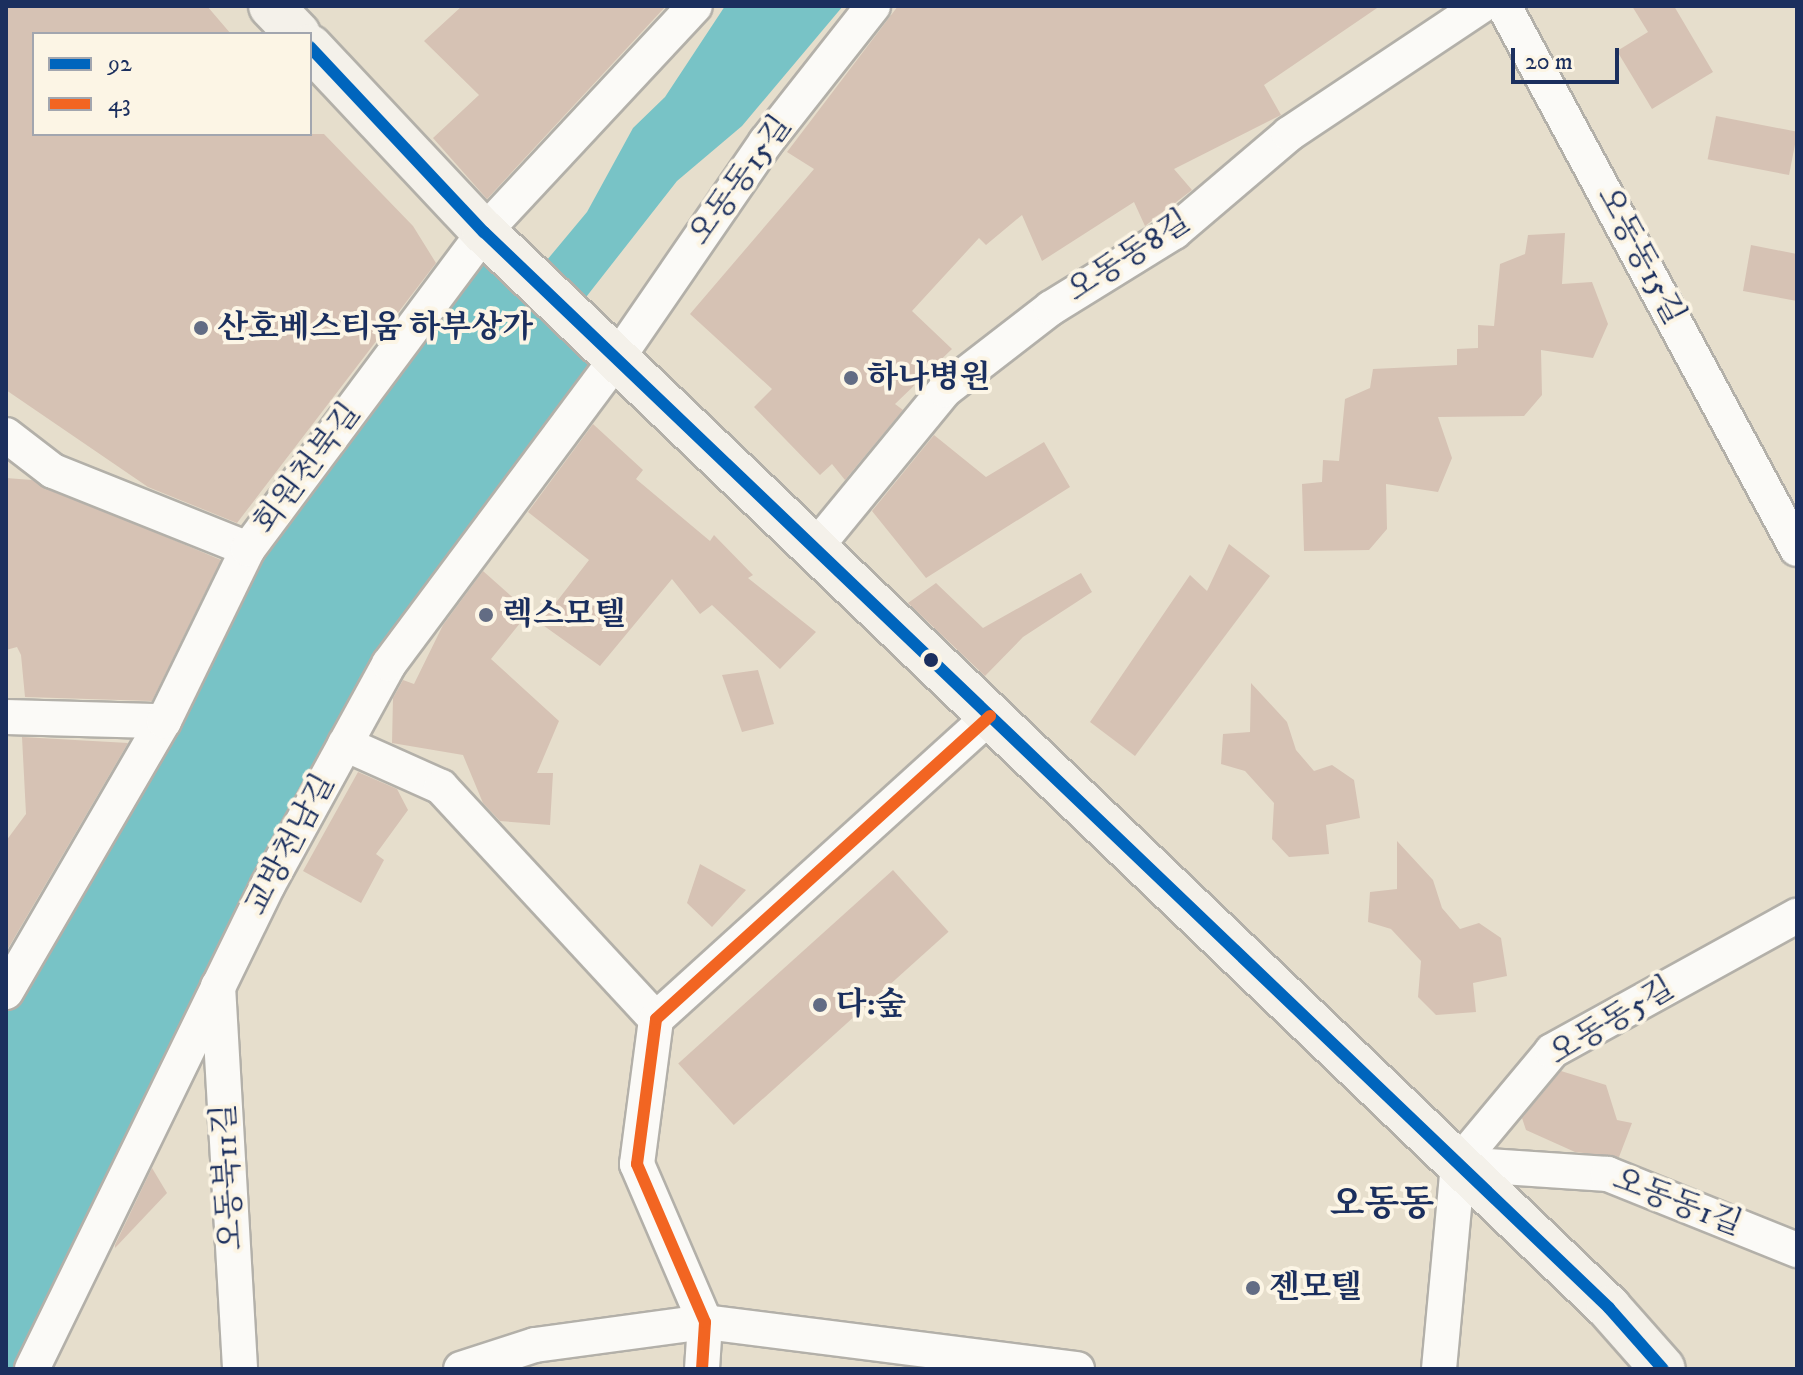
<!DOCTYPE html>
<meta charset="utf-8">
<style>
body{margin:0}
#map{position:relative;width:1803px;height:1375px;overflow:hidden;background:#e6decc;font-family:"IM FELL DW Pica","Noto Serif KR",serif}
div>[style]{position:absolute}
.water>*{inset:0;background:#78c3c6}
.building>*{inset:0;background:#d6c2b4;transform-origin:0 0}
.roads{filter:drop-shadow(2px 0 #b3b0a9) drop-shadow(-2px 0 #b3b0a9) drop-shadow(0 2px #b3b0a9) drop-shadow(0 -2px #b3b0a9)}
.street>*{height:34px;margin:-17px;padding:0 17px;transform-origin:17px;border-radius:17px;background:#fbfaf7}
.secondary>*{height:44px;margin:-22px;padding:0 22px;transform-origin:22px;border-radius:22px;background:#f4f1ea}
.bus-1>*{height:12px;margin:-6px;padding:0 6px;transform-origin:6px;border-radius:6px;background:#0065bd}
.bus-2>*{height:12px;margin:-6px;padding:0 6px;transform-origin:6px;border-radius:6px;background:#f26522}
.dots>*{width:22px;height:22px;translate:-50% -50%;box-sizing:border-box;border:4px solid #fcf5e5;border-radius:50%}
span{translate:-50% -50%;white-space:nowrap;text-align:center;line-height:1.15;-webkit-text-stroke:8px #fcf5e5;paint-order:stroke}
.street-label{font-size:32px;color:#1b2f5e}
.poi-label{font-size:32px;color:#1b2f5e;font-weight:700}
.left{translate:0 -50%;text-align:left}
.quarter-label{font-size:36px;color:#1b2f5e;font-weight:700}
.frame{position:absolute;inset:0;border:8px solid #1b2f5e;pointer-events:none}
.legend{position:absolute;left:32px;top:32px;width:280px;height:104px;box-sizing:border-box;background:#fcf5e5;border:2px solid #a2a6af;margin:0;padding:10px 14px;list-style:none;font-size:24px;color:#1b2f5e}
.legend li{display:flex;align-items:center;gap:16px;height:40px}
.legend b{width:40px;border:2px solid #a2a6af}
.scale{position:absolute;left:1511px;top:48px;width:108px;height:36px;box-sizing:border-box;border:4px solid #1b2f5e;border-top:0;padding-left:10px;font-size:24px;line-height:28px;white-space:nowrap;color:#1b2f5e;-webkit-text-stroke:6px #fcf5e5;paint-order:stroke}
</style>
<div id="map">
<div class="water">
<div style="clip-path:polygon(725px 6px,843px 6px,742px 126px,677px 181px,583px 301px,616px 360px,389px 664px,32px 1369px,6px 1369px,6px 992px,248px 549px,484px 232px,532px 278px,587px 212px,633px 128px,665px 97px)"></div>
</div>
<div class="building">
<div style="clip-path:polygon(6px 6px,207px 6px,231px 34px,34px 34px,34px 134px,324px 134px,413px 226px,436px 263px,237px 523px,148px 487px,6px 390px)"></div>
<div style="clip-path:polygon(462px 6px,666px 6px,487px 199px,433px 138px,479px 95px,424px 41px)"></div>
<div style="clip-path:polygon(898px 6px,1380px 6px,1264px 85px,1281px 115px,1174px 169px,1192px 190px,1145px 226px,1134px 202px,1042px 261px,1022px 215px,986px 245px,979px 238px,912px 311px,952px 349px,895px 404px,903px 410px,845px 480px,832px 464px,820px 475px,754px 407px,772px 389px,690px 314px,814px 169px,787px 152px)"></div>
<div style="clip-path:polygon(1632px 6px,1674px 6px,1713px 72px,1652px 109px,1617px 51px,1648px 32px)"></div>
<div style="left:1716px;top:116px;width:83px;height:44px;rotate:11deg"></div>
<div style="clip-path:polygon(1565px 233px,1562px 284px,1592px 282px,1608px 324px,1593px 358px,1541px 350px,1542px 395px,1524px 416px,1438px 417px,1452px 458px,1438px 492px,1386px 484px,1387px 529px,1369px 550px,1304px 551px,1302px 484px,1322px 482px,1323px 460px,1339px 461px,1345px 399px,1370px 388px,1373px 369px,1457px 365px,1457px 349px,1478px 348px,1478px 325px,1494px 326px,1500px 264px,1525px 254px,1528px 235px)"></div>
<div style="clip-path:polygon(1751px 245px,1797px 254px,1797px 301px,1743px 291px)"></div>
<div style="clip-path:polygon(593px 424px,643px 470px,636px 479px,710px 541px,714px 535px,753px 575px,748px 578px,816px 632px,780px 669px,712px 605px,700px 614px,672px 579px,600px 666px,540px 623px,589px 560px,528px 512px)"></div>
<div style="clip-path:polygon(934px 435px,986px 477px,1044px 442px,1070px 487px,926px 578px,872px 511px)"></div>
<div style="clip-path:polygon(6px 478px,32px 480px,221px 560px,152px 701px,25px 697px,21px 655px,17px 647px,6px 650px)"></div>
<div style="clip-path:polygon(1229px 544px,1270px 576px,1135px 756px,1090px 722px,1190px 575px,1207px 591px)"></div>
<div style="clip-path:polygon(483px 571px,529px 612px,491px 659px,559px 721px,537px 773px,553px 773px,550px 825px,500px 821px,483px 803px,463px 755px,392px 743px,393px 698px,403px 680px,414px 684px,443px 625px)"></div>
<div style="clip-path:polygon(1081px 573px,1092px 592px,1023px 637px,985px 676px,908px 603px,936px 583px,983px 628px)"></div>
<div style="clip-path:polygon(758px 670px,774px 724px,742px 732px,722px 675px)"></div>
<div style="clip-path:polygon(1251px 683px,1287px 722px,1296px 750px,1314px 771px,1332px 765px,1354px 780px,1360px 818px,1326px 825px,1329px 854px,1289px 857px,1272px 839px,1274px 803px,1245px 771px,1221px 764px,1223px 734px,1250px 732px)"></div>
<div style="clip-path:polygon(22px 737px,128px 743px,6px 952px,6px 841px,26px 814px)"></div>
<div style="clip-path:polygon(358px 772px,397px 789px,408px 810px,376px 854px,384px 860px,361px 903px,303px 871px)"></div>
<div style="clip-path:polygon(1397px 841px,1433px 880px,1442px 908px,1460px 929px,1479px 923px,1501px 938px,1507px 976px,1473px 983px,1476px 1012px,1436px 1015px,1418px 997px,1421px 961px,1391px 929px,1368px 922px,1370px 892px,1397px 889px)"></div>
<div style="clip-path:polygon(700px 864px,746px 890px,712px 927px,687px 903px)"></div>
<div style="left:893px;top:870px;width:83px;height:289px;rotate:48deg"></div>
<div style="clip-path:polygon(1561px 1071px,1606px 1085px,1617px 1120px,1632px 1123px,1619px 1157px,1575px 1152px,1526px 1130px,1522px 1118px)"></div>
<div style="clip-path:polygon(152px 1168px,167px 1193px,115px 1248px,115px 1245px)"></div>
</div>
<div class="roads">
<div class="street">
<div style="left:1504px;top:6px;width:617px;rotate:61.65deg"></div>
<div style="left:6px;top:435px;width:59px;rotate:37.5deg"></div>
<div style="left:53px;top:471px;width:210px;rotate:21.8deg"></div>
<div style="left:815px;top:548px;width:205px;rotate:-50.6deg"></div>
<div style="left:945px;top:390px;width:134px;rotate:-37.7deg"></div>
<div style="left:1051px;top:308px;width:145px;rotate:-31.7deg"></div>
<div style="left:1174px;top:232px;width:151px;rotate:-40.4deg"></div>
<div style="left:1289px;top:134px;width:231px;rotate:-33.7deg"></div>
<div style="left:6px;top:717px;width:158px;rotate:1.5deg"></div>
<div style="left:345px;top:744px;width:105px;rotate:24.1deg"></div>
<div style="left:441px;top:787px;width:316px;rotate:47.2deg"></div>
<div style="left:218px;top:986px;width:384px;rotate:86.7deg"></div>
<div style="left:6px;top:992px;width:314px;rotate:-59.8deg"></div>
<div style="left:164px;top:721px;width:191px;rotate:-64deg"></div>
<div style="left:248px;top:549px;width:395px;rotate:-53.3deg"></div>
<div style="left:484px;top:232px;width:309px;rotate:-47deg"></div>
<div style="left:1458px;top:1164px;width:147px;rotate:-50.2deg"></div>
<div style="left:1552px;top:1051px;width:280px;rotate:-28.9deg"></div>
<div style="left:1458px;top:1164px;width:150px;rotate:3.8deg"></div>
<div style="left:1608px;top:1174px;width:204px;rotate:21.9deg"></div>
<div style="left:32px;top:1369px;width:538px;rotate:-64.01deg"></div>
<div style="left:268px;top:885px;width:252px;rotate:-61.3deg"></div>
<div style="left:389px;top:664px;width:379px;rotate:-53.3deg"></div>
<div style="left:616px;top:360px;width:265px;rotate:-55.5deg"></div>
<div style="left:766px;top:142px;width:173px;rotate:-51.8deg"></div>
<div style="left:461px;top:1369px;width:78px;rotate:-18deg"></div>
<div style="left:535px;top:1345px;width:172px;rotate:-7.7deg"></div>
<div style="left:705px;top:1322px;width:375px;rotate:7.2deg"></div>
<div style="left:702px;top:1369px;width:47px;rotate:-86.3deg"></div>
<div style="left:705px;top:1322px;width:172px;rotate:-113.3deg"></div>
<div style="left:637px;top:1164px;width:146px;rotate:-82.5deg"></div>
<div style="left:656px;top:1019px;width:451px;rotate:-42.2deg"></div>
<div style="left:1439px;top:1369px;width:206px;rotate:-84.7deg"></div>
</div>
<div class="secondary">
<div style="left:271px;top:6px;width:39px;rotate:46deg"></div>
<div style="left:310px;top:47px;width:254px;rotate:46.8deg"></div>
<div style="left:484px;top:232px;width:1557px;rotate:43.72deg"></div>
<div style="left:1609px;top:1308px;width:81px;rotate:48.5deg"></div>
</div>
</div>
<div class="bus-1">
<div style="left:310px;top:47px;width:254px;rotate:46.8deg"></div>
<div style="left:484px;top:232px;width:1557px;rotate:43.72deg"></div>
<div style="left:1609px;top:1308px;width:81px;rotate:48.5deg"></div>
</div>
<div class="bus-2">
<div style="left:702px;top:1369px;width:47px;rotate:-86.3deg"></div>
<div style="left:705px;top:1322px;width:172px;rotate:-113.3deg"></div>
<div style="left:637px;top:1164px;width:146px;rotate:-82.5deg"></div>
<div style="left:656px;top:1019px;width:451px;rotate:-42.2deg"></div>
</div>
<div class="dots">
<div style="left:201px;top:328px;background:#626c84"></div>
<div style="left:851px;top:378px;background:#626c84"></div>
<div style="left:486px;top:615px;background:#626c84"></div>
<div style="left:931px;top:660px;background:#1b2f5e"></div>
<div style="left:820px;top:1005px;background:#626c84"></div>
<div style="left:1253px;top:1288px;background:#626c84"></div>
</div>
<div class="street-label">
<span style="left:741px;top:181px;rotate:-54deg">오동동15길</span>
<span style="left:1640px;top:256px;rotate:62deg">오동동15길</span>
<span style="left:1129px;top:257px;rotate:-33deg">오동동8길</span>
<span style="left:308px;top:469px;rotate:-53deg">회원천북길</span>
<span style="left:291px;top:845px;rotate:-62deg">교방천남길</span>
<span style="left:1612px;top:1022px;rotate:-31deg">오동동5길</span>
<span style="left:229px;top:1177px;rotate:-93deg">오동북11길</span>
<span style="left:1677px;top:1203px;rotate:21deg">오동동1길</span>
</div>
<div class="poi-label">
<span class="left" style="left:217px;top:328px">산호베스티움 하부상가</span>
<span class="left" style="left:867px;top:378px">하나병원</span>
<span class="left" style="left:502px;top:615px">렉스모텔</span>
<span class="left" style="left:836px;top:1005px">다:숲</span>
<span class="left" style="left:1269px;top:1288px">젠모텔</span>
</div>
<div class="quarter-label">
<span style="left:1382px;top:1205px">오동동</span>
</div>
<div class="frame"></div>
<ul class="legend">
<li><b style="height:10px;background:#0065bd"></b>92</li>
<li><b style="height:10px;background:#f26522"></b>43</li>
</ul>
<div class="scale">20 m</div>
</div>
